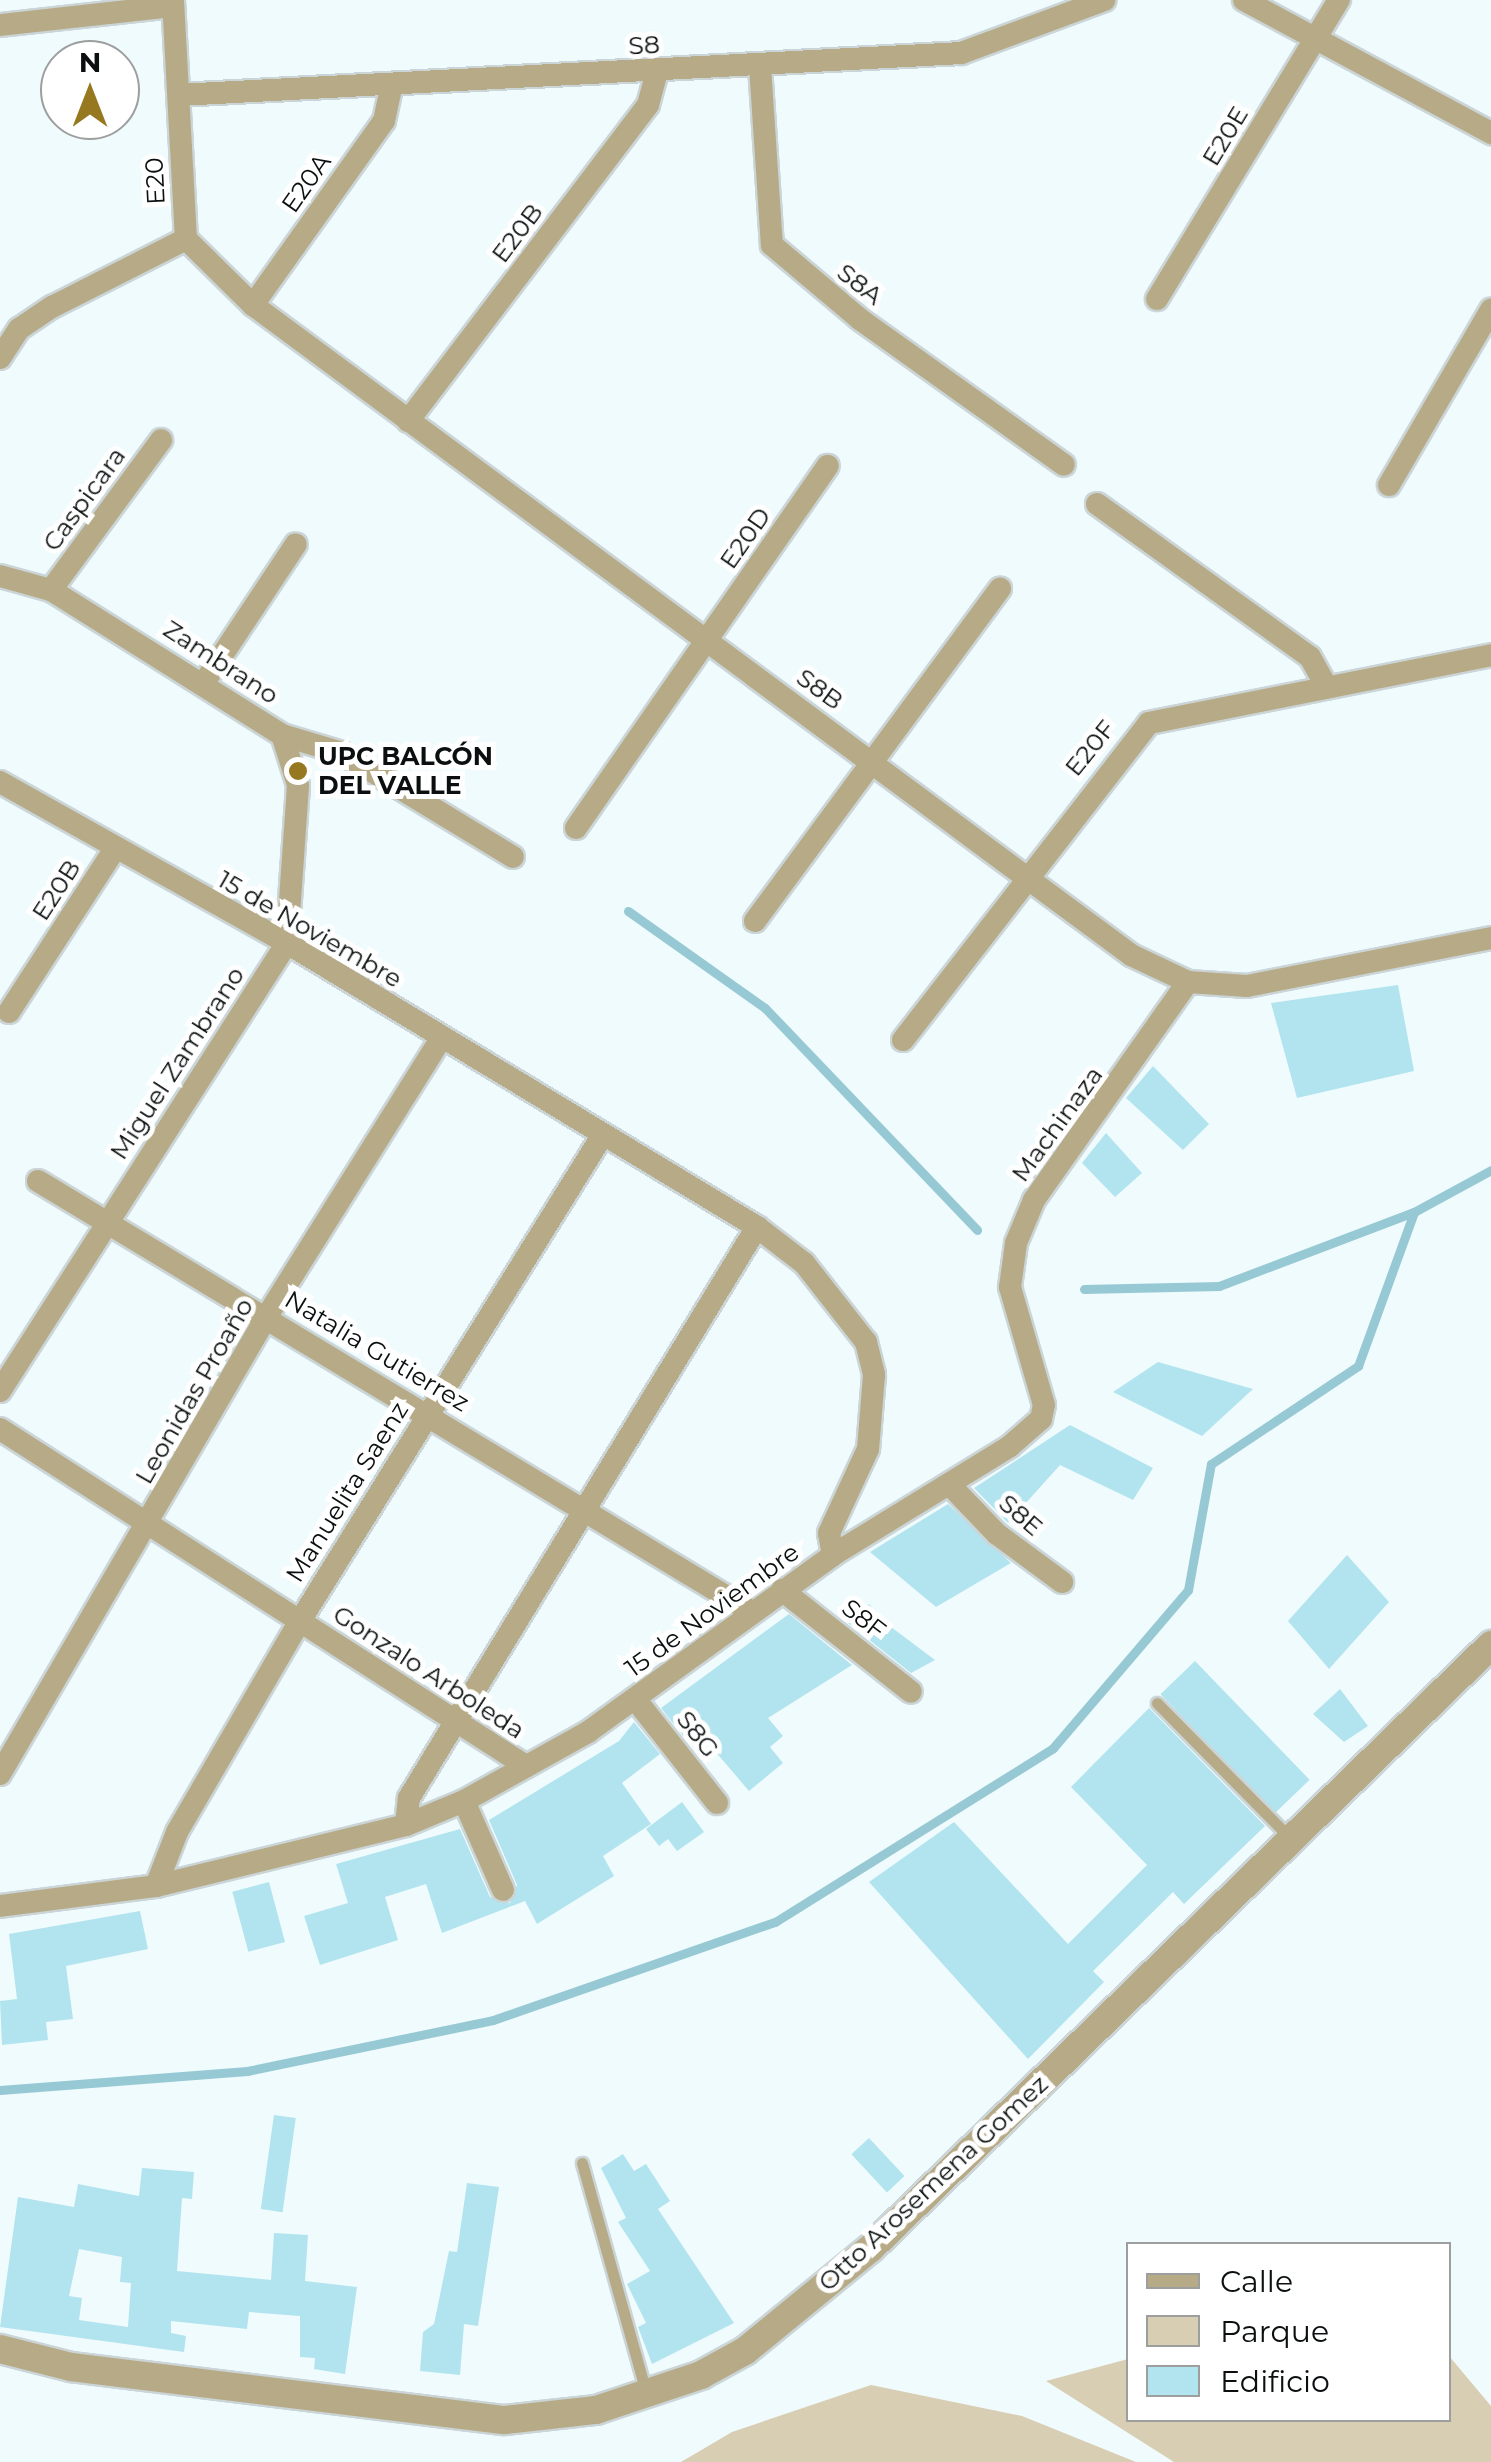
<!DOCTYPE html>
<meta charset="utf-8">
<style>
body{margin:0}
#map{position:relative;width:1491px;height:2462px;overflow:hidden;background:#f0fbfd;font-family:Montserrat,sans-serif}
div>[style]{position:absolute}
.green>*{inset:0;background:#d8ceb4}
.stream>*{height:9px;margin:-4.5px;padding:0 4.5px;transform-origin:4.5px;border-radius:4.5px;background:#97c9d4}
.building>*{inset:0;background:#b2e4ef;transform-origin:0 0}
.roads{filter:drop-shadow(2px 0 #cbd5d7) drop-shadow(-2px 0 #cbd5d7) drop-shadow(0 2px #cbd5d7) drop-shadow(0 -2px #cbd5d7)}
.service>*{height:11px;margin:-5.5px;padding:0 5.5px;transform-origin:5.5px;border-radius:5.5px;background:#b7aa86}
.minor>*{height:22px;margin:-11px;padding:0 11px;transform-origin:11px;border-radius:11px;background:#b7aa86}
.tertiary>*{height:28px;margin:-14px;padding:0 14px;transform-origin:14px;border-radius:14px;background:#b7aa86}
.dots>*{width:28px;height:28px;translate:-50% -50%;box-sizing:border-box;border:5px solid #fff;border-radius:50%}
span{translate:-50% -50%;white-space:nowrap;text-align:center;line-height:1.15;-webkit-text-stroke:10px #fff;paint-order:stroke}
.street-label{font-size:25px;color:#0b0f10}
.poi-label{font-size:25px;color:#0b0f10;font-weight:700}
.left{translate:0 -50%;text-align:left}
.legend{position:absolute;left:1126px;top:2242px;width:325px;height:180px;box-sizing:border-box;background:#fff;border:2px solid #9d9f9f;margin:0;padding:12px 18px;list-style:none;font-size:30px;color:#0b0f10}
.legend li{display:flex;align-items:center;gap:20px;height:50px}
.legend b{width:50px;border:2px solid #9d9f9f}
.north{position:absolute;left:40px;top:40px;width:100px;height:100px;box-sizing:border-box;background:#fff;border:2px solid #9d9f9f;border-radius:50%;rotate:0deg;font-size:28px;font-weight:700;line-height:40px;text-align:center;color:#0b0f10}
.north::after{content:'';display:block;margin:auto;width:35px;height:45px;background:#957820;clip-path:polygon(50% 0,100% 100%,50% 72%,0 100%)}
</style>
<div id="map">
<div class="green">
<div style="clip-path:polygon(1449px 2356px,1491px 2406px,1491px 2462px,1174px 2462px,1046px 2381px,1128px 2359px,1128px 2420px,1448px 2420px)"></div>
<div style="clip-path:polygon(871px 2385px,1022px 2416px,1136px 2462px,681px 2462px,732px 2432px)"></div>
</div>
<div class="stream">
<div style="left:628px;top:911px;width:168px;rotate:35.3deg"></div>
<div style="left:765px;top:1008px;width:307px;rotate:46.3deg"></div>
<div style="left:1084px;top:1289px;width:135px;rotate:-1.3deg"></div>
<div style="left:1219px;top:1286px;width:209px;rotate:-20.8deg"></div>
<div style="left:0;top:2090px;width:248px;rotate:-4.4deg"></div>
<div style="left:247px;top:2071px;width:251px;rotate:-11.7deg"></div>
<div style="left:493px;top:2020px;width:299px;rotate:-19.2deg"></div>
<div style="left:775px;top:1922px;width:328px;rotate:-32deg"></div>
<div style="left:1053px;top:1748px;width:208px;rotate:-49.5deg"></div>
<div style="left:1188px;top:1590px;width:128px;rotate:-79.7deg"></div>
<div style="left:1211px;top:1464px;width:177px;rotate:-33.7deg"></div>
<div style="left:1358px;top:1366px;width:164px;rotate:-70deg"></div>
<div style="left:1414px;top:1212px;width:88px;rotate:-28.6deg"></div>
</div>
<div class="building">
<div style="clip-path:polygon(1398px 985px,1414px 1071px,1297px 1098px,1271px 1003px)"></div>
<div style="clip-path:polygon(1153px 1066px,1209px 1124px,1183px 1150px,1126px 1098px)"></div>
<div style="clip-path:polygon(1106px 1133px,1142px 1173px,1115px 1197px,1082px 1163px)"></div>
<div style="clip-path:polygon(1158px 1362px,1253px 1389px,1202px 1436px,1113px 1392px)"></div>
<div style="clip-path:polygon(1070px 1425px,1153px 1468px,1133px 1500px,1060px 1465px,1008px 1523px,974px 1488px)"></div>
<div style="clip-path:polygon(948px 1504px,1011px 1563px,936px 1607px,870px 1552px)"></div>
<div style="clip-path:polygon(1347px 1555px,1389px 1602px,1329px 1669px,1288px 1621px)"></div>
<div style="clip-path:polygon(869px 1604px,887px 1624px,935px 1660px,911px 1673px,848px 1623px)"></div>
<div style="clip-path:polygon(789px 1614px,852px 1665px,768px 1718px,783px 1736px,770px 1747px,783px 1763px,749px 1791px,696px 1729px,683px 1736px,661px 1708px)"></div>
<div style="left:1195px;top:1661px;width:165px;height:48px;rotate:46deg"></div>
<div style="clip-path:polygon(1340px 1689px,1368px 1726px,1344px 1742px,1313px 1714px)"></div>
<div style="clip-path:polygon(1149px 1708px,1265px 1826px,1184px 1904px,1173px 1892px,1093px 1971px,1104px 1982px,1028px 2059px,869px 1882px,954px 1822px,1068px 1944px,1147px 1865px,1071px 1787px)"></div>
<div style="clip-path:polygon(634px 1722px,660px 1754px,622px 1783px,651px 1824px,603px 1856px,614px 1876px,537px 1924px,525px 1901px,442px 1933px,426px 1884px,385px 1897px,398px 1940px,320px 1965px,304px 1916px,348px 1903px,336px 1864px,460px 1829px,490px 1897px,510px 1903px,517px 1885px,489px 1820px,619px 1741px)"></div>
<div style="clip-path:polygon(682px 1802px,704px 1832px,677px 1851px,668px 1839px,659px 1846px,646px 1829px)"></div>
<div style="left:269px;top:1882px;width:62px;height:38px;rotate:75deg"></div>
<div style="clip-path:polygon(140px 1911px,148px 1949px,66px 1966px,73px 2019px,46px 2022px,48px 2040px,2px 2045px,0 2001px,17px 1999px,9px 1934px)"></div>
<div style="left:274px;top:2115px;width:22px;height:95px;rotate:8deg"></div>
<div style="left:869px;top:2138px;width:52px;height:24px;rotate:47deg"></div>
<div style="clip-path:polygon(623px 2154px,634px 2171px,646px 2164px,670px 2201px,658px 2209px,734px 2323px,652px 2364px,638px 2327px,646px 2323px,627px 2284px,650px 2271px,618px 2222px,626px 2218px,601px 2168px)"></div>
<div style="clip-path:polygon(evenodd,142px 2168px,194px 2172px,192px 2199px,182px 2198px,177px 2271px,271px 2280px,274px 2233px,308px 2235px,305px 2281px,357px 2287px,345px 2374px,314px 2369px,315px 2358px,300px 2357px,300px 2316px,249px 2312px,247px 2329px,171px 2321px,171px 2333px,186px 2336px,184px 2352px,0 2327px,18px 2197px,74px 2207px,78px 2184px,139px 2196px,142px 2168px,79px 2249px,122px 2257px,120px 2282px,131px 2283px,128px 2327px,79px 2320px,82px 2298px,69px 2296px,79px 2249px)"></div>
<div style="clip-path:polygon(467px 2183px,499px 2187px,478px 2326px,464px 2324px,460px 2375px,420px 2371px,423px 2332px,434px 2324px,449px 2251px,457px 2252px)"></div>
</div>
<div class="roads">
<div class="service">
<div style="left:1157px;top:1703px;width:191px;rotate:45.4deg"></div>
<div style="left:582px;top:2163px;width:238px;rotate:74.4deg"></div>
</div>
<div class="minor">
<div style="left:173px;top:0;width:239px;rotate:86.9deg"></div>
<div style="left:1244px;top:0;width:281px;rotate:28.3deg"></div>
<div style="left:0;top:25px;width:174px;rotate:-6.3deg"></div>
<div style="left:760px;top:66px;width:179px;rotate:86.2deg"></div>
<div style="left:772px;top:245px;width:116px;rotate:40.1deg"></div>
<div style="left:861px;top:320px;width:249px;rotate:35.5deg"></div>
<div style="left:179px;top:95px;width:783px;rotate:-3.07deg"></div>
<div style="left:961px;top:53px;width:153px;rotate:-20.3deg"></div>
<div style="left:186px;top:239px;width:94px;rotate:44.6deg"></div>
<div style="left:253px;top:305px;width:1092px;rotate:36.51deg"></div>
<div style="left:1131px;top:955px;width:63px;rotate:25.3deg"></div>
<div style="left:1188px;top:982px;width:59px;rotate:3.9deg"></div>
<div style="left:1247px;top:986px;width:249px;rotate:-11.1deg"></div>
<div style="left:1157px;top:299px;width:350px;rotate:-58.7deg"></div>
<div style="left:253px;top:305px;width:226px;rotate:-54.6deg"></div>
<div style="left:384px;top:121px;width:34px;rotate:-78deg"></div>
<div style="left:0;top:358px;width:35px;rotate:-57deg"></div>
<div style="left:19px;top:329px;width:40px;rotate:-34deg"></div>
<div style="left:52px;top:307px;width:150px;rotate:-26.9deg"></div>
<div style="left:408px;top:421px;width:397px;rotate:-52.8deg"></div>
<div style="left:648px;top:105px;width:34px;rotate:-75deg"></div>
<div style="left:1389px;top:485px;width:203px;rotate:-59.8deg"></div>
<div style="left:1097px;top:504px;width:262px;rotate:35.7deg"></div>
<div style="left:1310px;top:657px;width:35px;rotate:61deg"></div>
<div style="left:0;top:576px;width:53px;rotate:15.4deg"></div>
<div style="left:51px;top:590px;width:273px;rotate:32.1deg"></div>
<div style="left:282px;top:735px;width:63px;rotate:16.7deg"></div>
<div style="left:342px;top:753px;width:200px;rotate:31.3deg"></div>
<div style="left:51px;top:590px;width:186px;rotate:-53.7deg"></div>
<div style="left:205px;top:681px;width:164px;rotate:-56.4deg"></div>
<div style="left:0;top:782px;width:329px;rotate:29.3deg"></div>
<div style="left:287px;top:943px;width:549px;rotate:31.14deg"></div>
<div style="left:757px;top:1227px;width:59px;rotate:37.5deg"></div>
<div style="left:804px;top:1263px;width:100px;rotate:51.9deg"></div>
<div style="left:866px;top:1342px;width:34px;rotate:76deg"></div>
<div style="left:874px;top:1375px;width:74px;rotate:94.6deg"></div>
<div style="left:868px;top:1449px;width:93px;rotate:114.9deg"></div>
<div style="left:829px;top:1533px;width:22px;rotate:80deg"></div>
<div style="left:576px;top:828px;width:441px;rotate:-55.2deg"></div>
<div style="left:755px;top:921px;width:413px;rotate:-53.6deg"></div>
<div style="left:9px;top:1012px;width:194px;rotate:-57deg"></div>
<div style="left:903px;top:1040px;width:401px;rotate:-52.2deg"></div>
<div style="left:1149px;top:723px;width:349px;rotate:-11.2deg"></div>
<div style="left:38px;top:1181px;width:834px;rotate:31.12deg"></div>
<div style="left:0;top:1391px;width:532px;rotate:-57.36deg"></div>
<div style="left:287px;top:943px;width:158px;rotate:-86deg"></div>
<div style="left:298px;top:785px;width:52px;rotate:-107.7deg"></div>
<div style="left:0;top:1429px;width:625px;rotate:32.65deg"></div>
<div style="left:949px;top:1484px;width:69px;rotate:46.2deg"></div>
<div style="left:997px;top:1534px;width:81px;rotate:36.4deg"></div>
<div style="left:782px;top:1590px;width:164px;rotate:38.3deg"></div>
<div style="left:636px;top:1700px;width:131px;rotate:51.8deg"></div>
<div style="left:0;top:1774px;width:530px;rotate:-59.76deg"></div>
<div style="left:267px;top:1316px;width:327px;rotate:-57.9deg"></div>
<div style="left:464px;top:1801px;width:97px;rotate:66.3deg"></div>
<div style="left:406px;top:1825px;width:27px;rotate:-84deg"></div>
<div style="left:409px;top:1798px;width:669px;rotate:-58.64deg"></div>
<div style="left:156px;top:1886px;width:58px;rotate:-68.7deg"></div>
<div style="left:177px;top:1832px;width:244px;rotate:-59.8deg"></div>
<div style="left:300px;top:1621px;width:571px;rotate:-58.09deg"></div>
<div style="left:0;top:1906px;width:157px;rotate:-7.3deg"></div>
<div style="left:156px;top:1886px;width:257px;rotate:-13.7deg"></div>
<div style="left:406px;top:1825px;width:63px;rotate:-22.5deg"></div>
<div style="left:464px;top:1801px;width:142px;rotate:-29.1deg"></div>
<div style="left:588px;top:1732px;width:302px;rotate:-35.8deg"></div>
<div style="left:833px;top:1555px;width:208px;rotate:-31.6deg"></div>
<div style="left:1010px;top:1446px;width:41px;rotate:-41.1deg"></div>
<div style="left:1041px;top:1419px;width:14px;rotate:-78deg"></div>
<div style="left:1044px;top:1405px;width:123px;rotate:-106.1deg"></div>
<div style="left:1010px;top:1287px;width:44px;rotate:-82.2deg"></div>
<div style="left:1016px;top:1243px;width:47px;rotate:-67.3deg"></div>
<div style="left:1034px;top:1200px;width:267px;rotate:-54.8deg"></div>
</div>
<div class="tertiary">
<div style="left:0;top:2349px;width:73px;rotate:14.2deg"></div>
<div style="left:71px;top:2367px;width:437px;rotate:7deg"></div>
<div style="left:505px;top:2420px;width:92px;rotate:-6.3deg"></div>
<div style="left:596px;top:2410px;width:111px;rotate:-18.4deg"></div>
<div style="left:701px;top:2375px;width:50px;rotate:-28.6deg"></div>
<div style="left:745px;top:2351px;width:163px;rotate:-39.3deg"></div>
<div style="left:871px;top:2248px;width:865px;rotate:-44.2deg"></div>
</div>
</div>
<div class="dots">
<div style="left:298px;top:771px;background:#957820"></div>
</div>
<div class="street-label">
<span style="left:644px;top:45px;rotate:-3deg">S8</span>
<span style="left:1225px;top:136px;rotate:-59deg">E20E</span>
<span style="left:155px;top:181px;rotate:-93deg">E20</span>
<span style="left:306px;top:183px;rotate:-55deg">E20A</span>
<span style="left:517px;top:233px;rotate:-53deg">E20B</span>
<span style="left:860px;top:284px;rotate:38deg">S8A</span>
<span style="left:84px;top:499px;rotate:-54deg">Caspicara</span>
<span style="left:745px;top:538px;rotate:-55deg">E20D</span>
<span style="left:221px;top:662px;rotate:33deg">Zambrano</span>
<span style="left:820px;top:689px;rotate:36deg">S8B</span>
<span style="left:1090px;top:748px;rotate:-51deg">E20F</span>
<span style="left:56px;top:890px;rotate:-57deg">E20B</span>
<span style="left:310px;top:929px;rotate:30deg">15 de Noviembre</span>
<span style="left:177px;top:1063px;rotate:-57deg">Miguel Zambrano</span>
<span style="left:1057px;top:1124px;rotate:-54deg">Machinaza</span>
<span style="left:377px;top:1351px;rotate:31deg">Natalia Gutierrez</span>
<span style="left:194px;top:1391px;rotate:-60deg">Leonidas Proaño</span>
<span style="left:347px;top:1492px;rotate:-58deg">Manuelita Saenz</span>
<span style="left:1021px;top:1515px;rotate:41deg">S8E</span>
<span style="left:712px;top:1610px;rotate:-36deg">15 de Noviembre</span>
<span style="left:864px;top:1619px;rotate:38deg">S8F</span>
<span style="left:429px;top:1672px;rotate:33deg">Gonzalo Arboleda</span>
<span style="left:698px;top:1734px;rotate:52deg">S8G</span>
<span style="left:933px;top:2183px;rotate:-43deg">Otto Arosemena Gomez</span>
</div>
<div class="poi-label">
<span class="left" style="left:318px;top:771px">UPC BALCÓN<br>DEL VALLE</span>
</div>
<ul class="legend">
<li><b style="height:12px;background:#b7aa86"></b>Calle</li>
<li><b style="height:28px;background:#d8ceb4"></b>Parque</li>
<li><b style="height:28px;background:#b2e4ef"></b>Edificio</li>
</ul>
<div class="north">N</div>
</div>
